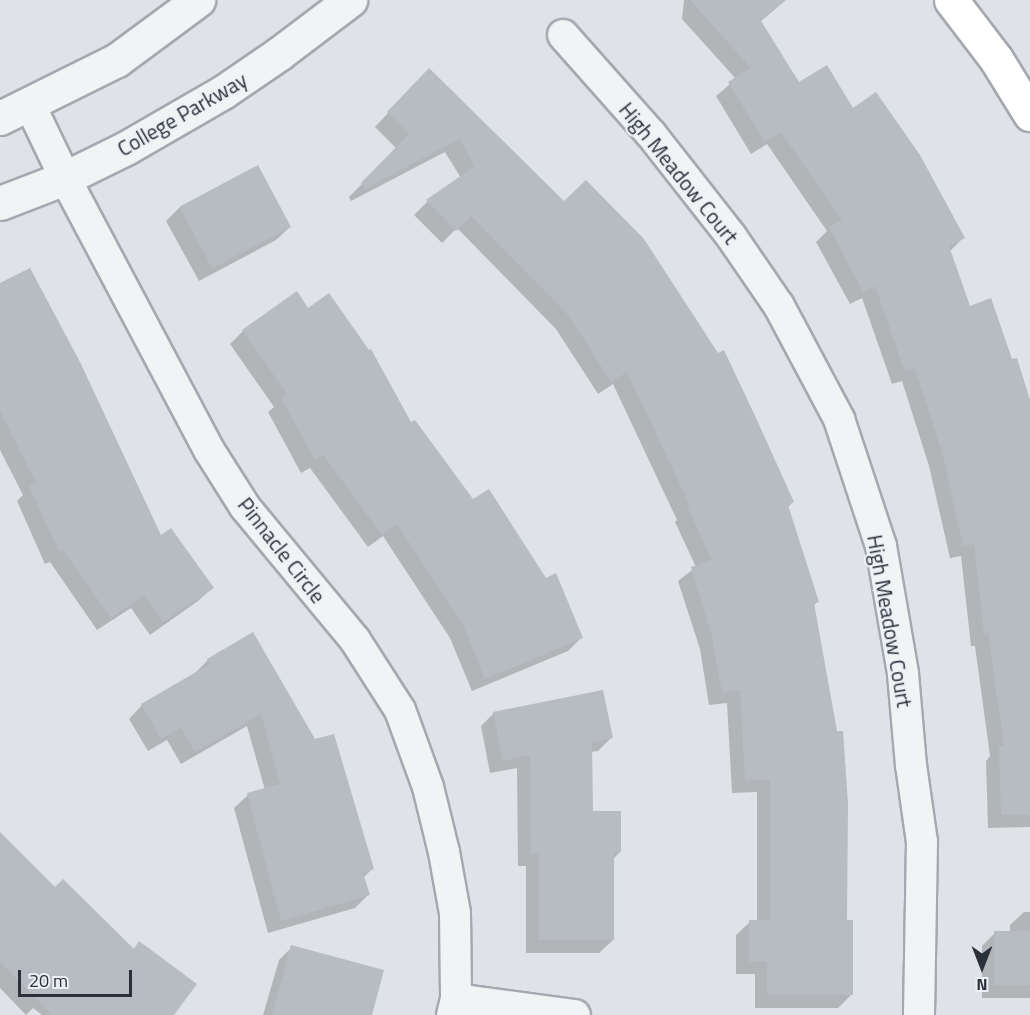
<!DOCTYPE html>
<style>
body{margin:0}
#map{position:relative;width:1030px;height:1015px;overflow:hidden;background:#dfe2e6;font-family:"Titillium Web",sans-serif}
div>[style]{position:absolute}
.shadow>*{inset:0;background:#0003}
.building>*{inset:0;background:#b7bcc2;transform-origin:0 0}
.roads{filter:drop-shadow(2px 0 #a5a9af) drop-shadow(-2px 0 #a5a9af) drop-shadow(0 2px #a5a9af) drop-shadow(0 -2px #a5a9af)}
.minor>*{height:30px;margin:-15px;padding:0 15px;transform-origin:15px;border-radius:15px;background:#f1f3f5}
.tertiary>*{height:33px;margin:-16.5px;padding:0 16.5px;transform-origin:16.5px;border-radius:16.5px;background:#f1f3f5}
.secondary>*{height:33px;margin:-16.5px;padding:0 16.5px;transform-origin:16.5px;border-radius:16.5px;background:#fff}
span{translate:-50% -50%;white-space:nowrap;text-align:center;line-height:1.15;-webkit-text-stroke:4.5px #eef1f4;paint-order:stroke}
.street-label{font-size:21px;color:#2a313b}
.north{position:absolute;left:952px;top:937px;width:60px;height:60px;-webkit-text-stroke:4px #eef1f4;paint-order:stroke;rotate:180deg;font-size:16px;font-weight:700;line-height:24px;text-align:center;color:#2a313b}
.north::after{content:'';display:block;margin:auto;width:21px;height:27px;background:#2a313b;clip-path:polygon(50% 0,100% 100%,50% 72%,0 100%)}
.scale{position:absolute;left:18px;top:970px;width:114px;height:27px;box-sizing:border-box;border:3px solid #2a313b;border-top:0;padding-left:8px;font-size:18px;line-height:21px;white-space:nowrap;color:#2a313b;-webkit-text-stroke:4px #eef1f4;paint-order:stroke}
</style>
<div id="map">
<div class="shadow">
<div style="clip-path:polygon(684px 0,785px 0,760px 22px,798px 84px,853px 111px,963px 238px,949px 252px,969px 308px,1011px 361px,1030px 405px,1030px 827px,988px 828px,986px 761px,990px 756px,975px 646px,971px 646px,961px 556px,950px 558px,929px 466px,902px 381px,892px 384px,862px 298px,850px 304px,816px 242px,827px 231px,767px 144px,751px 154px,716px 96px,736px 79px,682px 19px)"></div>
<div style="clip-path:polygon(416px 83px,793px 502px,787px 508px,818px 601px,813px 606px,851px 995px,838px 1008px,755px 1008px,755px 974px,736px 974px,736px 935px,750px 922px,757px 922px,757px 792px,732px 793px,727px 703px,709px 705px,700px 649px,678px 581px,696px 567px,675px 522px,677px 520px,613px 384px,598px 394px,556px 329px,457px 228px,442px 243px,414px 215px,427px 202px,461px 178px,445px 152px,351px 201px,349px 197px,397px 149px,375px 127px)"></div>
<div style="clip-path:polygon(257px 167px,290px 227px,276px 240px,199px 281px,166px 221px,180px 207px)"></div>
<div style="clip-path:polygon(0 284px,160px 537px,212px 588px,198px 601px,150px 635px,131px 608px,97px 630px,50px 562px,45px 564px,17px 501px,23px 495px,0 450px)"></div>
<div style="clip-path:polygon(307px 310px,411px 425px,581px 638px,568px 651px,472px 691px,450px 638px,383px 536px,368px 547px,310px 468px,301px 473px,268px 412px,274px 407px,230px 344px,243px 331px)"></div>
<div style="clip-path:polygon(253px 635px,372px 869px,363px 878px,368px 895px,355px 908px,268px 933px,234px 808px,248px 795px,265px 790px,247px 726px,181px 764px,167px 740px,148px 751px,129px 719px,142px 705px,195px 673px,208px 660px)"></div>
<div style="clip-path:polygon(494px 713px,611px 738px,598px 751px,590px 752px,591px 813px,620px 852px,613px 859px,613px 940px,599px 953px,526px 953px,526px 866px,518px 866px,517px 768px,490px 773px,481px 726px)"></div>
<div style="clip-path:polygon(0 835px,55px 890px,133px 950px,139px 943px,173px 1015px,42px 1015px,33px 1008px,26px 1015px,0 988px)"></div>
<div style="clip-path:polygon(1024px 912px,1030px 912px,1030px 998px,982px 998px,982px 946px,995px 933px,1010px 933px,1010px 925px)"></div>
<div style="clip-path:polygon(292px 947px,370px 1015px,263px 1015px,279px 960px)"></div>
</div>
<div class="building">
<div style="clip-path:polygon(690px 0,786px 0,761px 21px,799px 82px,827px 65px,853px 108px,876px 92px,920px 155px,965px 238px,949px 246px,970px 306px,991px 298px,1012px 359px,1017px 358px,1030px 400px,1030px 815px,1001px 815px,999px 746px,1004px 746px,988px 633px,984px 634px,974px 544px,963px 546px,942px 452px,915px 368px,905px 372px,875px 286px,863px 292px,829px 227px,842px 220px,781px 132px,765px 142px,728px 82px,751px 68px)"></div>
<div style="clip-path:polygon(429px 68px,564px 201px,586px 180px,644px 239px,718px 353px,724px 350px,756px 418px,794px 502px,788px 505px,819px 602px,814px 603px,837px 731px,843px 731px,848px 804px,847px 920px,853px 920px,853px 995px,767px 995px,767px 962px,749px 962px,749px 920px,770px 920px,770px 779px,745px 781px,740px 690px,722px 693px,712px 636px,691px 567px,712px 560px,688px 508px,690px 506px,627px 372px,611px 382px,569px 316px,471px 216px,456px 231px,426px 200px,475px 166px,459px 139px,365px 189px,361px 183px,409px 134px,387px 112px)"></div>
<div style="left:258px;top:165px;width:70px;height:89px;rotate:62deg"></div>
<div style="clip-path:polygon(30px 268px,80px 362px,161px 535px,171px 528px,214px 588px,163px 622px,144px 595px,111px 618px,63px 550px,59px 552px,29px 486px,36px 483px,0 411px,0 283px)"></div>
<div style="clip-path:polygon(297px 291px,308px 308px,329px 293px,369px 350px,371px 349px,411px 422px,415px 420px,473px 499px,489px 489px,546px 578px,556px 573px,583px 638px,485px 679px,463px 625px,397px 524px,382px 535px,324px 456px,315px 460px,281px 398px,287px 394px,242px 330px)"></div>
<div style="clip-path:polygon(253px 632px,315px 739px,334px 734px,374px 869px,363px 873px,370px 895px,281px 921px,247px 793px,280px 784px,261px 714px,195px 752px,181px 728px,161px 739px,141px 704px,210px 664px,207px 659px)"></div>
<div style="clip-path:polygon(603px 690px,613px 738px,592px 742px,593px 811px,621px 811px,621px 852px,614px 852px,614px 940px,539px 940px,539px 853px,531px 854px,530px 755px,503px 761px,493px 712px)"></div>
<div style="clip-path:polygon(0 832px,55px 887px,63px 879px,134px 949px,139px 941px,197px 984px,174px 1015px,52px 1015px,0 962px)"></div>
<div style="left:994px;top:931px;width:36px;height:54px"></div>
<div style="clip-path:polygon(291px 945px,384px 970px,372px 1015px,272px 1015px)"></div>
</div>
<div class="roads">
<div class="minor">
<div style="left:563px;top:35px;width:132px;rotate:48.4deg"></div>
<div style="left:651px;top:134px;width:130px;rotate:51.9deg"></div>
<div style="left:731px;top:236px;width:85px;rotate:55.6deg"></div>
<div style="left:779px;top:306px;width:128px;rotate:62deg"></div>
<div style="left:839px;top:419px;width:134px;rotate:71.7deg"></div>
<div style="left:881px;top:546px;width:130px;rotate:80.2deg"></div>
<div style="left:903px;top:674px;width:91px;rotate:85deg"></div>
<div style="left:911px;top:765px;width:78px;rotate:81.9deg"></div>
<div style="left:922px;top:842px;width:173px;rotate:91deg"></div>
<div style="left:30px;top:105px;width:81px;rotate:64.4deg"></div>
<div style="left:65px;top:178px;width:308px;rotate:62.1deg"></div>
<div style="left:209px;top:450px;width:67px;rotate:57.7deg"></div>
<div style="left:245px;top:507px;width:173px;rotate:50.4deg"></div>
<div style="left:355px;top:640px;width:83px;rotate:57.3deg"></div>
<div style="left:400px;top:710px;width:82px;rotate:70deg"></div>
<div style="left:428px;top:787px;width:67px;rotate:76.2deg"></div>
<div style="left:444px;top:852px;width:62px;rotate:79.8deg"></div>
<div style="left:455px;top:913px;width:86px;rotate:89.3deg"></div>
<div style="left:456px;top:999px;width:16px;rotate:104deg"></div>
<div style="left:456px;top:999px;width:120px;rotate:7.7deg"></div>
</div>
<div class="tertiary">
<div style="left:0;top:118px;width:131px;rotate:-26.4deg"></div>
<div style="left:117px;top:60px;width:101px;rotate:-36.5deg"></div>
<div style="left:0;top:203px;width:70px;rotate:-21deg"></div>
<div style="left:65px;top:178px;width:68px;rotate:-26.2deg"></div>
<div style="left:126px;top:148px;width:112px;rotate:-30deg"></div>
<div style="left:223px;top:92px;width:69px;rotate:-34.4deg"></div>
<div style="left:280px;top:53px;width:88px;rotate:-37.1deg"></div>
</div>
<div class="secondary">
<div style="left:951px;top:0;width:74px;rotate:52.7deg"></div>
<div style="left:996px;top:59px;width:65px;rotate:58.3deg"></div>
</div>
</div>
<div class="street-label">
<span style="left:182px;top:114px;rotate:-30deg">College Parkway</span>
<span style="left:679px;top:173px;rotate:51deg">High Meadow Court</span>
<span style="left:282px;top:550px;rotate:52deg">Pinnacle Circle</span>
<span style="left:890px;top:621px;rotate:80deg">High Meadow Court</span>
</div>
<div class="north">N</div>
<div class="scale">20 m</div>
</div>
